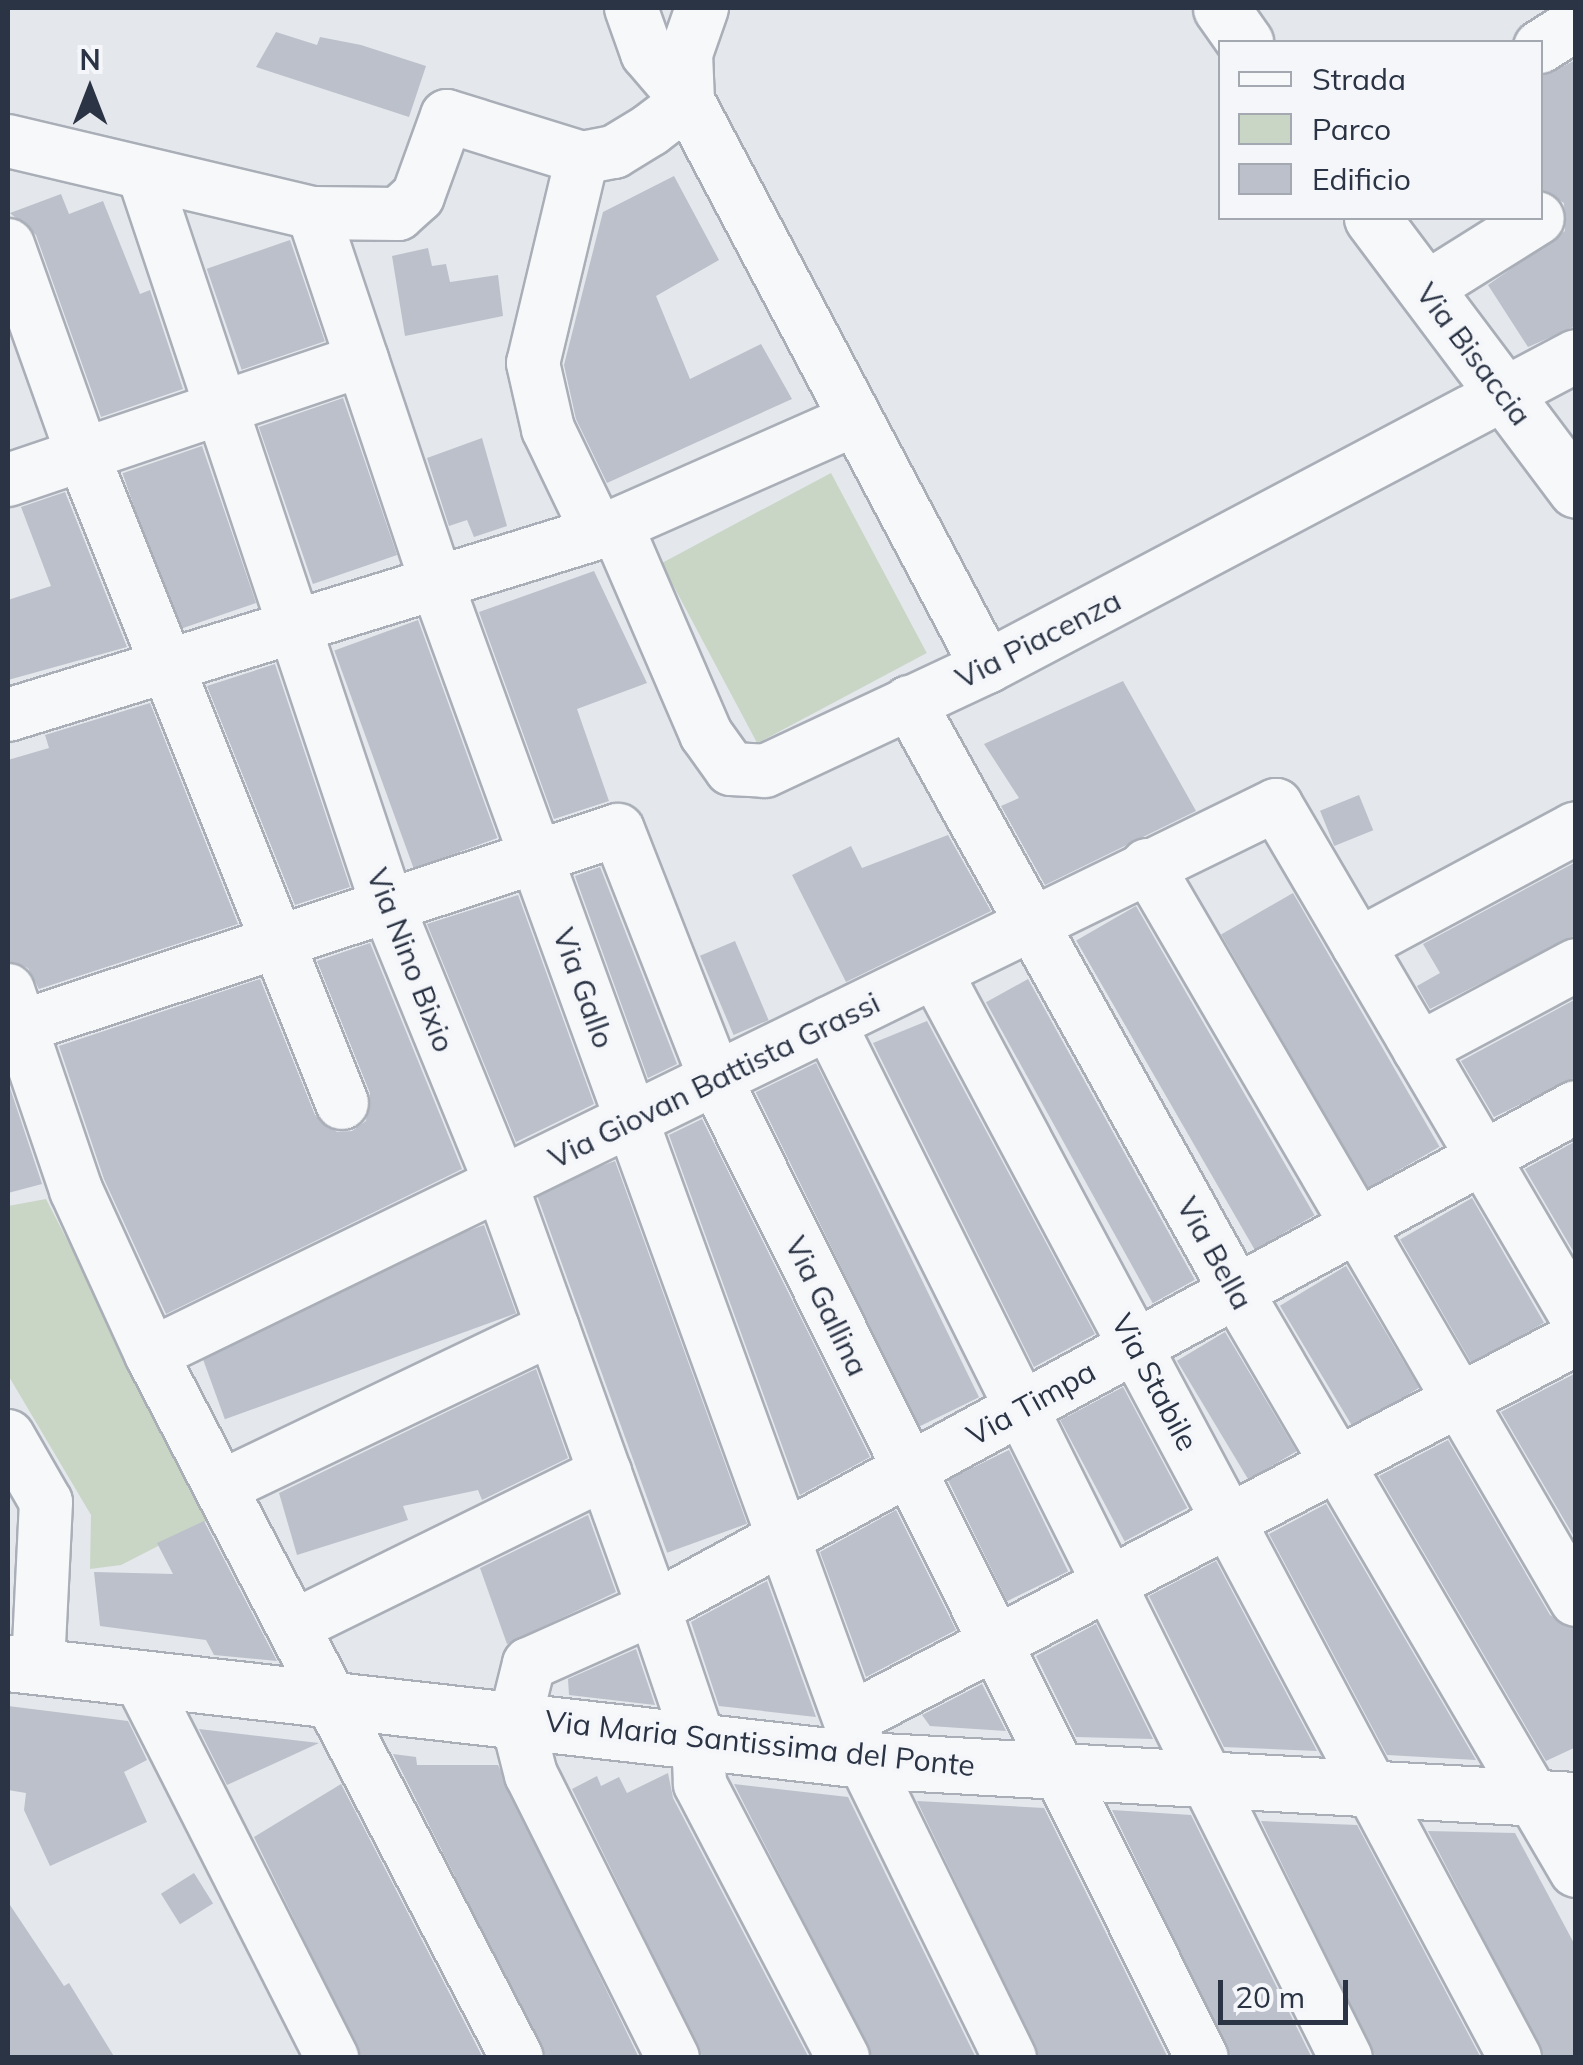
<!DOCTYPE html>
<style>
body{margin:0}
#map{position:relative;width:1583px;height:2065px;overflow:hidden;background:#e4e7ec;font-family:Mulish,sans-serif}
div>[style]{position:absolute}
.green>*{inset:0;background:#c9d6c5;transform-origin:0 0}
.building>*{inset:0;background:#bbc0ca;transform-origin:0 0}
.roads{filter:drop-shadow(2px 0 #a9aeb7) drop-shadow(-2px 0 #a9aeb7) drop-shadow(0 2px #a9aeb7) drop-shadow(0 -2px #a9aeb7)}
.minor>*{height:52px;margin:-26px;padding:0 26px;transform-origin:26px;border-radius:26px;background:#f7f8fa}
.tertiary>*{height:55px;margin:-27.5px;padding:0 27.5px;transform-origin:27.5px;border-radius:27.5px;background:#f7f8fa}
span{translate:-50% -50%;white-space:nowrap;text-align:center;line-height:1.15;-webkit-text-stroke:8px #f4f6f9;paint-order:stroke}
.street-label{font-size:30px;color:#2b3445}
.frame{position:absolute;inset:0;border:10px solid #2b3445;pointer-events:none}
.legend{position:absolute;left:1218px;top:40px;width:325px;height:180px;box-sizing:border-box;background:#f4f6f9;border:2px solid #a4a8b1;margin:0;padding:12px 18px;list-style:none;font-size:30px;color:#2b3445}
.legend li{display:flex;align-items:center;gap:20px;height:50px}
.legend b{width:50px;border:2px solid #a4a8b1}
.north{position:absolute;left:40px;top:40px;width:100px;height:100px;-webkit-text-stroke:8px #f4f6f9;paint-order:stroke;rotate:0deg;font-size:28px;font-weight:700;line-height:40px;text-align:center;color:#2b3445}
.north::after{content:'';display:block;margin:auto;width:35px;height:45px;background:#2b3445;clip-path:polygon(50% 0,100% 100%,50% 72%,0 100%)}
.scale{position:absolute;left:1218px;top:1980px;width:130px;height:45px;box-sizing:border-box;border:5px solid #2b3445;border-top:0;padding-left:12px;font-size:30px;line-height:35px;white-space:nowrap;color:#2b3445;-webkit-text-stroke:8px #f4f6f9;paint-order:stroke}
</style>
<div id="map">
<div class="green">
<div style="left:831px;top:473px;width:204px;height:192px;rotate:62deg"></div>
<div style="clip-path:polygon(46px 1199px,211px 1519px,121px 1565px,90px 1569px,91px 1515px,8px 1375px,8px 1206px)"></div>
</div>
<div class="building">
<div style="clip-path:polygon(276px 32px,317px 45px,320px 37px,361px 45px,426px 66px,409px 117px,256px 67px)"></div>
<div style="clip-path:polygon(1576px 60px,1576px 326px,1528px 347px,1488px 285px,1565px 231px,1564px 203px,1540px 189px,1540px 77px)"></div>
<div style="clip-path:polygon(674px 176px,719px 260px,656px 296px,690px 379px,761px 344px,792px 399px,607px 483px,576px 419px,564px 365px,603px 212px)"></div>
<div style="clip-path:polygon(61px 194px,69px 214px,103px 201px,140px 294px,150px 290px,183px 389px,101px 417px,36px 235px,10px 213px)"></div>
<div style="left:290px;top:240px;width:107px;height:88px;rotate:71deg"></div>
<div style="clip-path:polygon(428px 248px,432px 266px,446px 264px,450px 282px,498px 275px,503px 316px,405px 336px,392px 256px)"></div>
<div style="left:343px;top:398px;width:166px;height:89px;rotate:71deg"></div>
<div style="clip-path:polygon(482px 438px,507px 526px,474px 537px,467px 520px,449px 526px,427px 458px)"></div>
<div style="left:202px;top:446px;width:166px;height:84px;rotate:71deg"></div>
<div style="clip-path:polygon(65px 492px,127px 647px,8px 680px,8px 600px,51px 586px,21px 507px)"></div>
<div style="clip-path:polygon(594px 571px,647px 683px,577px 709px,609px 801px,554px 819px,479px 612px)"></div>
<div style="left:418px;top:620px;width:232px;height:89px;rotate:70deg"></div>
<div style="clip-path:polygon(275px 664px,350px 887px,295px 905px,207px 686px)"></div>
<div style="clip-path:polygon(1123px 681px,1196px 811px,1045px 885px,1001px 806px,1019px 798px,984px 744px)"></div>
<div style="clip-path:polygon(150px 703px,238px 924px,39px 989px,28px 968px,8px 961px,8px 760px,49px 748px,45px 735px)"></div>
<div style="left:1359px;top:795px;width:38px;height:42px;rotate:68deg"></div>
<div style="clip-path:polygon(948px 835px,991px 911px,846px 982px,792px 875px,851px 846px,862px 868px)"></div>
<div style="clip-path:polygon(1576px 862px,1576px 935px,1430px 1009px,1417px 986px,1440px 973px,1423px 944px)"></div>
<div style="clip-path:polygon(600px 867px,677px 1064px,648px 1078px,575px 876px)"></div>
<div style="left:1293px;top:893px;width:293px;height:83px;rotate:60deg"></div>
<div style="clip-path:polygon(518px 895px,594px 1104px,516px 1142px,427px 924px)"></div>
<div style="left:1136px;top:906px;width:357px;height:69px;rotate:60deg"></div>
<div style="left:735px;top:941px;width:86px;height:38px;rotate:67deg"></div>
<div style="clip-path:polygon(370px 943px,462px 1169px,166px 1314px,104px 1179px,59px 1046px,260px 979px,315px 1115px,337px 1132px,352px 1131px,366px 1121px,370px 1093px,317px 961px)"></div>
<div style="left:1028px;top:979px;width:344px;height:48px;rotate:61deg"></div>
<div style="clip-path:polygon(1576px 999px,1576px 1077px,1494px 1117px,1461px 1061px)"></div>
<div style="clip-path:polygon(927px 1021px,1095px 1334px,1034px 1367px,873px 1043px)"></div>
<div style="left:816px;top:1063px;width:372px;height:67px;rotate:64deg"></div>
<div style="clip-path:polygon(8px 1082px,42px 1184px,8px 1193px)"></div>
<div style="clip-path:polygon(702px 1119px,870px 1457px,800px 1495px,669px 1135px)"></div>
<div style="clip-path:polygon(1576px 1141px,1576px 1256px,1525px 1169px)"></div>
<div style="left:615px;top:1161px;width:386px;height:85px;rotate:70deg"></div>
<div style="left:1472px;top:1198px;width:144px;height:83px;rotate:60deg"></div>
<div style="left:484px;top:1225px;width:94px;height:310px;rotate:70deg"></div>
<div style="left:1346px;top:1266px;width:142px;height:77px;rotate:59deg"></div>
<div style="left:1225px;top:1332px;width:139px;height:56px;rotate:59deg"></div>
<div style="clip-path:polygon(536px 1369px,568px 1458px,482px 1500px,478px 1490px,403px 1506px,408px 1520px,297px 1555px,279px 1493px)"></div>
<div style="clip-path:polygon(1576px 1373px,1576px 1540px,1501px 1412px)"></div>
<div style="left:1123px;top:1387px;width:137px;height:71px;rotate:62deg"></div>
<div style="clip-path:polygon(1448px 1440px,1550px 1615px,1576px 1630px,1576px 1747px,1546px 1761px,1379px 1476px)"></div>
<div style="left:1009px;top:1450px;width:135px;height:68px;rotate:64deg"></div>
<div style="clip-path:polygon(1326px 1504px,1476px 1760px,1387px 1755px,1269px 1534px)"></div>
<div style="clip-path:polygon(896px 1510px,956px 1630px,866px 1677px,820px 1552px)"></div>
<div style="clip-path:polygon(588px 1515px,616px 1592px,507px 1644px,480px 1568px)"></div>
<div style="clip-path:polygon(204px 1521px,277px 1661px,214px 1655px,206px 1640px,100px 1626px,94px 1572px,173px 1574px,157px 1543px)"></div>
<div style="clip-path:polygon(1216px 1561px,1317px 1751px,1224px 1747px,1149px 1596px)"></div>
<div style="clip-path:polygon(767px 1581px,816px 1717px,719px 1706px,691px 1622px)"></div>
<div style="clip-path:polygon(1096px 1624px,1153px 1739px,1076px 1737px,1036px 1656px)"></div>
<div style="clip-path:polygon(636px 1649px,655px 1705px,569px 1695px,568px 1679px)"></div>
<div style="clip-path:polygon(982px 1684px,1006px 1731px,930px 1726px,922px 1715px)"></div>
<div style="clip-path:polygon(8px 1706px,128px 1721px,147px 1760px,124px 1772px,147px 1822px,50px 1866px,24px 1810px,26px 1793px,8px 1790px)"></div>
<div style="clip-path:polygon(199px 1729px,319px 1743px,227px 1785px)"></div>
<div style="clip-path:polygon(393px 1754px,416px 1757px,417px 1765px,498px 1765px,639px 2058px,547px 2058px)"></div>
<div style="clip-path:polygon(668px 1773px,673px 1798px,809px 2058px,703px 2058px,572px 1789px,597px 1776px,601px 1786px,619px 1777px,627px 1793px)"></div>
<div style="clip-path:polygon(341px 1784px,483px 2058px,362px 2058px,254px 1837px)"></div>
<div style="clip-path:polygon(734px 1784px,848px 1797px,976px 2058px,873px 2058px)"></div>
<div style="clip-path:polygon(917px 1801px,1044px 1808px,1168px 2058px,1040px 2058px)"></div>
<div style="clip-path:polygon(1112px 1810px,1191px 1815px,1312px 2058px,1232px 2058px)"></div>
<div style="clip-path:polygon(1261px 1821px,1357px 1825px,1481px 2058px,1376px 2058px)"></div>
<div style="clip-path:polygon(1428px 1831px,1515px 1833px,1576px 1947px,1576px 2058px,1545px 2058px)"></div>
<div style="left:194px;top:1873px;width:36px;height:39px;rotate:58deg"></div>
<div style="clip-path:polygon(8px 1902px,64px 1986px,69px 1983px,115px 2058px,8px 2058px)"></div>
</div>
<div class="roads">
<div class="minor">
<div style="left:631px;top:8px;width:48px;rotate:70.4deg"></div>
<div style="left:647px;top:53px;width:63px;rotate:49.5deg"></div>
<div style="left:688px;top:101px;width:640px;rotate:62.15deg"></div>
<div style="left:1540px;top:47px;width:43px;rotate:-32.6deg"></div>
<div style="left:8px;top:141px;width:313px;rotate:13.3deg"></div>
<div style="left:313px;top:213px;width:85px;rotate:0.7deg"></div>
<div style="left:398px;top:214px;width:27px;rotate:-42deg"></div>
<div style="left:418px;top:196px;width:85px;rotate:-70.1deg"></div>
<div style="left:447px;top:116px;width:141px;rotate:17.3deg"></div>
<div style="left:582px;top:158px;width:33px;rotate:-11deg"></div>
<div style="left:614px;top:152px;width:42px;rotate:-31.4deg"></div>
<div style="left:650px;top:130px;width:48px;rotate:-37.3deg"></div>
<div style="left:688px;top:101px;width:47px;rotate:-92.4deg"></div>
<div style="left:686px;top:54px;width:49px;rotate:-70.8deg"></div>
<div style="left:582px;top:158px;width:211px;rotate:103.4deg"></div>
<div style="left:533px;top:363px;width:68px;rotate:77.2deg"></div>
<div style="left:548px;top:429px;width:115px;rotate:64.3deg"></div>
<div style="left:144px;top:176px;width:771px;rotate:71.54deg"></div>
<div style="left:388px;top:907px;width:299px;rotate:67.8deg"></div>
<div style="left:501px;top:1184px;width:451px;rotate:70.2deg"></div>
<div style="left:654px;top:1608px;width:137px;rotate:71.3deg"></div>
<div style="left:698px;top:1738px;width:46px;rotate:87.5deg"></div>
<div style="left:700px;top:1784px;width:309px;rotate:62.4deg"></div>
<div style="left:313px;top:213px;width:391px;rotate:71.5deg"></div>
<div style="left:437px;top:584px;width:1251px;rotate:70.04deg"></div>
<div style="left:864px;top:1760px;width:332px;rotate:63.9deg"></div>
<div style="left:8px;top:245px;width:221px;rotate:70.4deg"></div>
<div style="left:82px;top:453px;width:700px;rotate:68.2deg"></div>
<div style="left:1425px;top:289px;width:133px;rotate:-32.1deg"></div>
<div style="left:8px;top:480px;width:374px;rotate:-18.7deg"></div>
<div style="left:616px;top:525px;width:228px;rotate:66.7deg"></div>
<div style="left:706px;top:734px;width:43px;rotate:54.5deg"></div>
<div style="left:731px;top:769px;width:34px;rotate:3deg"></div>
<div style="left:765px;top:771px;width:245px;rotate:-25.1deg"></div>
<div style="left:987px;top:667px;width:666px;rotate:-27.83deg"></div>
<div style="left:909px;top:702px;width:674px;rotate:60.96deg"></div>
<div style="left:1236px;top:1291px;width:672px;rotate:59.62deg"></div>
<div style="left:8px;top:715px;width:617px;rotate:-17.14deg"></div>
<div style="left:598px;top:533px;width:280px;rotate:-23.8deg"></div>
<div style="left:1147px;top:865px;width:851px;rotate:59.73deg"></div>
<div style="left:1358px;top:945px;width:247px;rotate:-28.2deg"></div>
<div style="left:936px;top:973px;width:1230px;rotate:61.91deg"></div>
<div style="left:8px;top:990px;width:211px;rotate:71.2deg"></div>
<div style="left:76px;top:1190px;width:180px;rotate:65.4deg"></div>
<div style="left:151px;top:1354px;width:793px;rotate:62.53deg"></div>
<div style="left:829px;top:1023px;width:1157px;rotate:63.46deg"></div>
<div style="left:8px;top:1031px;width:642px;rotate:-18.24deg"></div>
<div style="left:618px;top:830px;width:266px;rotate:68.6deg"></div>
<div style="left:715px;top:1078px;width:1094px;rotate:63.58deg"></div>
<div style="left:1419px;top:1049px;width:178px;rotate:-28.1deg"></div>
<div style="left:151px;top:1354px;width:1252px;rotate:-26.01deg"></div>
<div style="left:1276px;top:805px;width:593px;rotate:59.58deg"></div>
<div style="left:8px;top:1436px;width:76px;rotate:60.1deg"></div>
<div style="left:46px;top:1502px;width:166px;rotate:92.8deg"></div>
<div style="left:221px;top:1487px;width:368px;rotate:-25.6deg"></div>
<div style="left:294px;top:1626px;width:347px;rotate:-26.2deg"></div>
<div style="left:140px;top:1679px;width:425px;rotate:63.1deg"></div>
<div style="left:854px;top:1717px;width:815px;rotate:-27.63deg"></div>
<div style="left:673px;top:2058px;width:317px;rotate:-116.6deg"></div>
<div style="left:531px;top:1775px;width:61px;rotate:-104.3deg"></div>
<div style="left:516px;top:1716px;width:54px;rotate:-76deg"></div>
<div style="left:529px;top:1664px;width:137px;rotate:-24.1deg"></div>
<div style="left:654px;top:1608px;width:1049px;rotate:-28.52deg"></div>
</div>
<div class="tertiary">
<div style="left:1221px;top:8px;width:42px;rotate:54.8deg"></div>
<div style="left:1372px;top:218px;width:340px;rotate:53.1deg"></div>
<div style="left:8px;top:1663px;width:861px;rotate:6.47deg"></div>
<div style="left:864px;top:1760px;width:713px;rotate:3.22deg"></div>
</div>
</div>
<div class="street-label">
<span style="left:1474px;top:354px;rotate:53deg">Via Bisaccia</span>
<span style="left:1038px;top:639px;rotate:-27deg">Via Piacenza</span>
<span style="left:411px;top:960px;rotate:69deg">Via Nino Bixio</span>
<span style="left:584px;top:988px;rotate:70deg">Via Gallo</span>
<span style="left:714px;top:1080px;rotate:-26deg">Via Giovan Battista Grassi</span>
<span style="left:1215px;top:1253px;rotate:61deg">Via Bella</span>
<span style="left:827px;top:1306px;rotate:64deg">Via Gallina</span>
<span style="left:1155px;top:1382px;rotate:62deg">Via Stabile</span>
<span style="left:1031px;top:1403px;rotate:-29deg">Via Timpa</span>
<span style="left:760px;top:1743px;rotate:6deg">Via Maria Santissima del Ponte</span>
</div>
<div class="frame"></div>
<ul class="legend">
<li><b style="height:12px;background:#f7f8fa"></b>Strada</li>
<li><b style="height:28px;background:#c9d6c5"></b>Parco</li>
<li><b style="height:28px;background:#bbc0ca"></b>Edificio</li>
</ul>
<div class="north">N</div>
<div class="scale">20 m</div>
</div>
